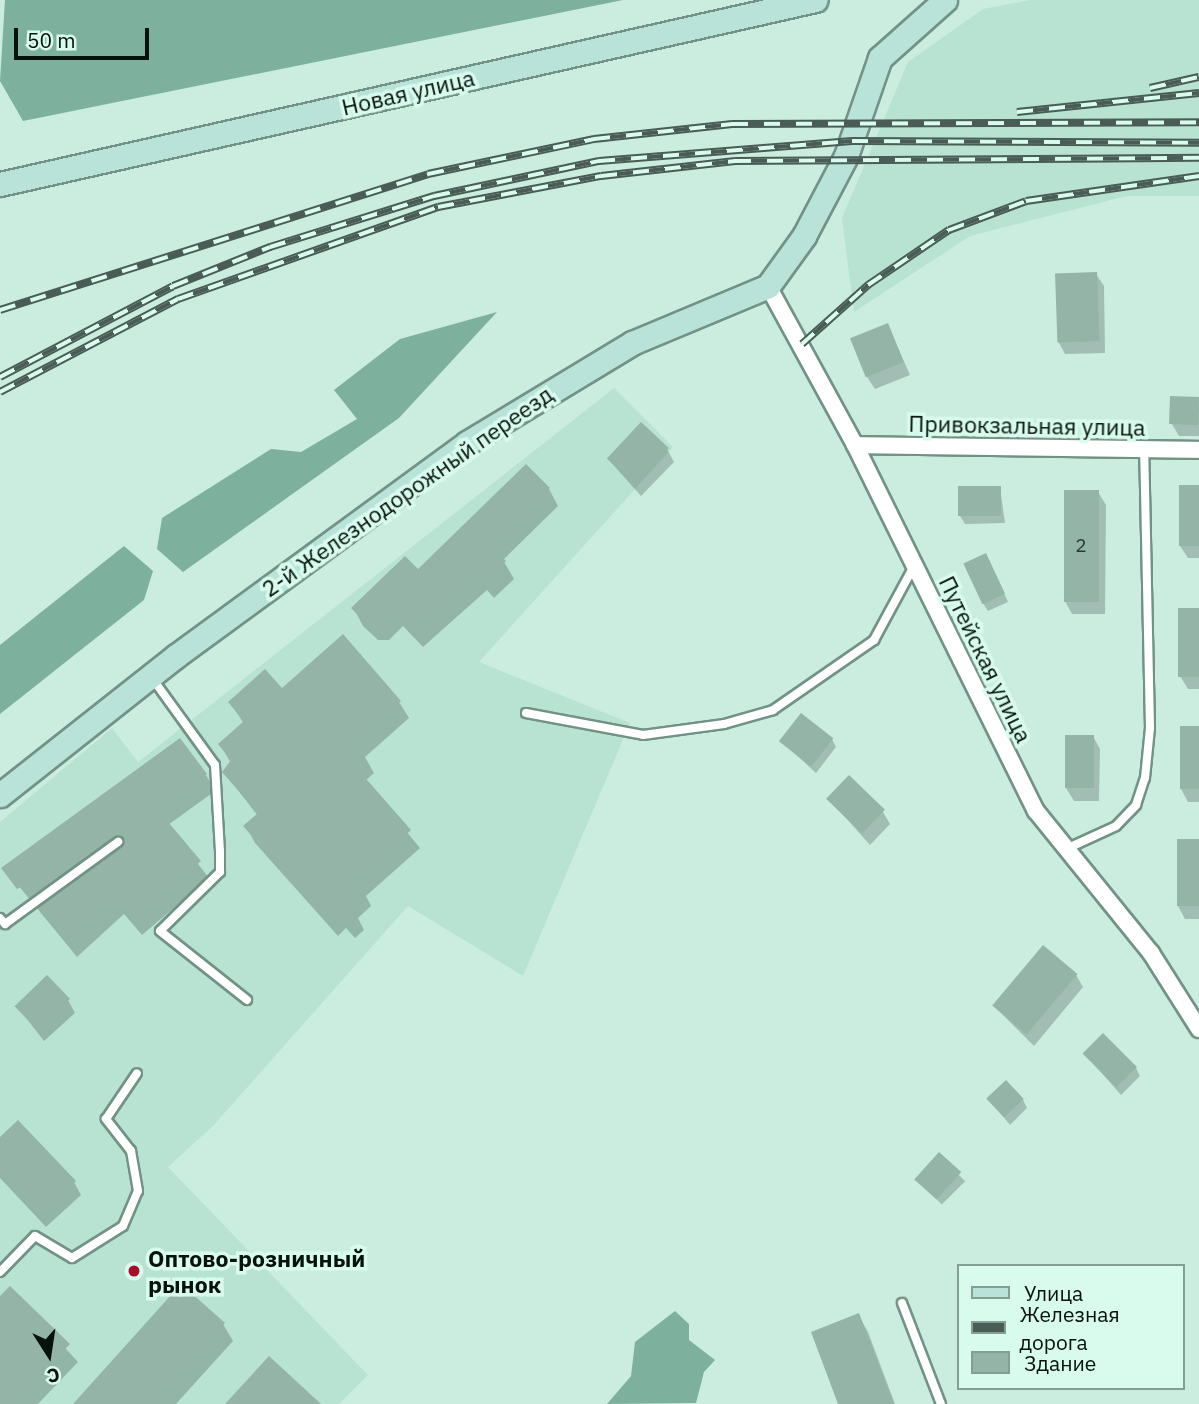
<!DOCTYPE html>
<meta charset="utf-8">
<style>
body{margin:0}
#map{position:relative;width:1199px;height:1404px;overflow:hidden;background:#cbede0;font-family:"IBM Plex Sans",sans-serif}
div>[style]{position:absolute}
.built>*{inset:0;background:#b8e3d3}
.forest>*{inset:0;background:#7db19e}
.shadow>*{inset:0;background:#0003;transform-origin:0 0}
.building>*{inset:0;background:#93b4a7;transform-origin:0 0}
.roads{filter:drop-shadow(2px 0 #729286) drop-shadow(-2px 0 #729286) drop-shadow(0 2px #729286) drop-shadow(0 -2px #729286)}
.lane>*{height:8px;margin:-4px;padding:0 4px;transform-origin:4px;border-radius:4px;background:#fff}
.street>*{height:16px;margin:-8px;padding:0 8px;transform-origin:8px;border-radius:8px;background:#fff}
.secondary>*{height:23px;margin:-11.5px;padding:0 11.5px;transform-origin:11.5px;border-radius:11.5px;background:#b9e3d9}
.rail>*{height:8px;margin-top:-4px;transform-origin:0;background:repeating-linear-gradient(90deg,#d8fbed 0 16px,#495d56 0 32px);box-sizing:border-box;border-block:2px solid #495d56}
.dots>*{width:19px;height:19px;translate:-50% -50%;box-sizing:border-box;border:4px solid #d8fbed;border-radius:50%}
span{translate:-50% -50%;white-space:nowrap;text-align:center;line-height:1.15;-webkit-text-stroke:7px #d8fbed;paint-order:stroke}
.number-label{font-size:19px;color:#293a34}
.number-label span{-webkit-text-stroke-width:0}
.street-label{font-size:23px;color:#06120e}
.poi-label{font-size:23px;color:#06120e;font-weight:700}
.left{translate:0 -50%;text-align:left}
.legend{position:absolute;left:957px;top:1264px;width:228px;height:126px;box-sizing:border-box;background:#d8fbed;border:2px solid #849e94;margin:0;padding:9px 12px;list-style:none;font-size:21px;color:#06120e}
.legend li{display:flex;align-items:center;gap:14px;height:35px}
.legend b{width:35px;border:2px solid #849e94}
.north{position:absolute;left:14px;top:1320px;width:70px;height:70px;-webkit-text-stroke:5px #d8fbed;paint-order:stroke;rotate:168deg;font-size:19px;font-weight:700;line-height:28px;text-align:center;color:#06120e}
.north::after{content:'';display:block;margin:auto;width:24px;height:32px;background:#06120e;clip-path:polygon(50% 0,100% 100%,50% 72%,0 100%)}
.scale{position:absolute;left:14px;top:28px;width:135px;height:32px;box-sizing:border-box;border:4px solid #06120e;border-top:0;padding-left:9px;font-size:21px;line-height:24px;white-space:nowrap;color:#06120e;-webkit-text-stroke:5px #d8fbed;paint-order:stroke}
</style>
<div id="map">
<div class="built">
<div style="clip-path:polygon(1030px 0,1199px 0,1199px 196px,1127px 196px,970px 236px,854px 312px,842px 218px,908px 62px,983px 9px)"></div>
<div style="clip-path:polygon(614px 388px,673px 447px,479px 662px,630px 723px,523px 976px,408px 906px,213px 1126px,168px 1167px,368px 1375px,339px 1404px,0 1404px,0 822px,112px 728px,138px 762px)"></div>
</div>
<div class="forest">
<div style="clip-path:polygon(5px 0,623px 0,23px 121px,0 81px)"></div>
<div style="clip-path:polygon(497px 312px,399px 418px,183px 572px,157px 549px,162px 518px,271px 449px,301px 452px,357px 419px,334px 390px,400px 339px)"></div>
<div style="clip-path:polygon(124px 546px,153px 571px,144px 600px,0 714px,0 645px)"></div>
<div style="clip-path:polygon(675px 1311px,689px 1324px,689px 1340px,715px 1360px,704px 1372px,696px 1403px,607px 1404px,631px 1376px,635px 1342px)"></div>
</div>
<div class="shadow">
<div style="clip-path:polygon(1096px 274px,1104px 286px,1105px 353px,1065px 354px,1058px 341px)"></div>
<div style="clip-path:polygon(888px 325px,910px 375px,875px 389px,867px 377px)"></div>
<div style="clip-path:polygon(1199px 399px,1199px 436px,1179px 436px,1172px 424px)"></div>
<div style="clip-path:polygon(667px 449px,674px 462px,641px 496px,608px 459px)"></div>
<div style="clip-path:polygon(1199px 486px,1199px 558px,1188px 558px,1180px 546px)"></div>
<div style="clip-path:polygon(1000px 488px,1005px 523px,965px 524px,960px 516px)"></div>
<div style="clip-path:polygon(549px 489px,558px 506px,503px 560px,514px 579px,494px 598px,487px 590px,423px 647px,403px 626px,389px 640px,378px 640px,363px 626px,354px 609px)"></div>
<div style="clip-path:polygon(1098px 492px,1106px 505px,1105px 614px,1072px 614px,1065px 601px)"></div>
<div style="clip-path:polygon(990px 563px,1008px 602px,988px 611px,983px 603px)"></div>
<div style="clip-path:polygon(1199px 610px,1199px 689px,1188px 689px,1180px 676px)"></div>
<div style="clip-path:polygon(282px 690px,399px 702px,409px 718px,365px 757px,374px 773px,365px 781px,420px 848px,366px 896px,371px 906px,358px 918px,364px 930px,355px 938px,346px 928px,338px 936px,255px 843px,246px 826px,258px 816px,224px 772px,231px 763px,220px 745px,244px 724px,230px 702px)"></div>
<div style="clip-path:polygon(1199px 728px,1199px 802px,1188px 802px,1181px 789px)"></div>
<div style="clip-path:polygon(1093px 736px,1100px 749px,1099px 801px,1074px 801px,1066px 788px)"></div>
<div style="clip-path:polygon(832px 739px,836px 747px,816px 773px,781px 741px)"></div>
<div style="clip-path:polygon(206px 775px,215px 791px,168px 825px,209px 878px,142px 935px,124px 914px,77px 957px,4px 868px)"></div>
<div style="clip-path:polygon(828px 798px,883px 812px,890px 824px,870px 845px)"></div>
<div style="clip-path:polygon(1199px 841px,1199px 919px,1185px 919px,1178px 906px)"></div>
<div style="clip-path:polygon(1076px 975px,1083px 987px,1034px 1046px,994px 1006px)"></div>
<div style="clip-path:polygon(68px 1000px,75px 1013px,44px 1041px,16px 1005px)"></div>
<div style="clip-path:polygon(1084px 1053px,1136px 1068px,1140px 1076px,1121px 1095px)"></div>
<div style="clip-path:polygon(989px 1099px,1023px 1100px,1027px 1108px,1010px 1125px)"></div>
<div style="clip-path:polygon(0 1139px,74px 1182px,81px 1195px,46px 1227px,0 1178px)"></div>
<div style="left:939px;top:1155px;width:37px;height:33px;rotate:45deg"></div>
<div style="clip-path:polygon(10px 1288px,78px 1362px,38px 1404px,0 1404px,0 1298px)"></div>
<div style="clip-path:polygon(859px 1316px,868px 1332px,895px 1404px,840px 1404px)"></div>
<div style="clip-path:polygon(223px 1324px,233px 1341px,176px 1404px,75px 1404px)"></div>
</div>
<div class="building">
<div style="left:1097px;top:272px;width:69px;height:42px;rotate:88deg"></div>
<div style="left:888px;top:323px;width:42px;height:41px;rotate:68deg"></div>
<div style="left:1170px;top:396px;width:29px;height:28px;rotate:2deg"></div>
<div style="left:641px;top:422px;width:38px;height:50px;rotate:43deg"></div>
<div style="clip-path:polygon(526px 464px,550px 488px,491px 546px,506px 561px,484px 582px,476px 574px,412px 631px,392px 611px,379px 623px,367px 624px,351px 608px,405px 556px,418px 569px)"></div>
<div style="left:1179px;top:485px;width:20px;height:61px"></div>
<div style="left:1001px;top:486px;width:30px;height:43px;rotate:90deg"></div>
<div style="left:1064px;top:490px;width:35px;height:112px"></div>
<div style="left:986px;top:553px;width:45px;height:25px;rotate:65deg"></div>
<div style="left:1178px;top:608px;width:21px;height:69px"></div>
<div style="clip-path:polygon(343px 634px,401px 701px,354px 741px,366px 755px,354px 765px,411px 830px,355px 880px,363px 888px,347px 902px,356px 912px,344px 922px,335px 913px,327px 920px,243px 826px,258px 813px,222px 772px,231px 760px,218px 744px,244px 721px,228px 702px,265px 669px,282px 688px)"></div>
<div style="left:801px;top:713px;width:41px;height:36px;rotate:38deg"></div>
<div style="left:1180px;top:726px;width:19px;height:63px"></div>
<div style="left:1065px;top:735px;width:29px;height:53px"></div>
<div style="clip-path:polygon(180px 738px,207px 774px,158px 810px,201px 861px,131px 920px,113px 899px,66px 942px,40px 907px,122px 847px,123px 838px,114px 837px,32px 896px,24px 885px,17px 889px,1px 868px)"></div>
<div style="left:849px;top:775px;width:50px;height:33px;rotate:44deg"></div>
<div style="left:1177px;top:839px;width:22px;height:67px"></div>
<div style="left:1043px;top:945px;width:45px;height:79px;rotate:40deg"></div>
<div style="left:47px;top:975px;width:33px;height:45px;rotate:46deg"></div>
<div style="left:1103px;top:1033px;width:48px;height:29px;rotate:45deg"></div>
<div style="left:1006px;top:1080px;width:26px;height:27px;rotate:47deg"></div>
<div style="clip-path:polygon(18px 1120px,76px 1181px,38px 1216px,0 1175px,0 1137px)"></div>
<div style="left:939px;top:1152px;width:30px;height:37px;rotate:42deg"></div>
<div style="clip-path:polygon(181px 1284px,225px 1323px,151px 1404px,73px 1404px)"></div>
<div style="clip-path:polygon(10px 1286px,70px 1344px,12px 1404px,0 1404px,0 1296px)"></div>
<div style="clip-path:polygon(859px 1313px,894px 1404px,838px 1404px,811px 1332px)"></div>
<div style="clip-path:polygon(269px 1356px,321px 1404px,225px 1404px)"></div>
</div>
<div class="roads">
<div class="lane">
<div style="left:152px;top:678px;width:107px;rotate:54.1deg"></div>
<div style="left:215px;top:765px;width:86px;rotate:86.7deg"></div>
<div style="left:220px;top:851px;width:21px;rotate:90deg"></div>
<div style="left:220px;top:872px;width:84px;rotate:135.5deg"></div>
<div style="left:160px;top:931px;width:111px;rotate:38.4deg"></div>
<div style="left:526px;top:713px;width:119px;rotate:10.6deg"></div>
<div style="left:643px;top:735px;width:82px;rotate:-7.7deg"></div>
<div style="left:724px;top:724px;width:51px;rotate:-15.9deg"></div>
<div style="left:773px;top:710px;width:123px;rotate:-34.7deg"></div>
<div style="left:874px;top:640px;width:84px;rotate:-61.6deg"></div>
<div style="left:1066px;top:849px;width:55px;rotate:-24.7deg"></div>
<div style="left:1116px;top:826px;width:29px;rotate:-46deg"></div>
<div style="left:1136px;top:805px;width:28px;rotate:-72deg"></div>
<div style="left:1145px;top:778px;width:50px;rotate:-84.3deg"></div>
<div style="left:1150px;top:728px;width:279px;rotate:-91.2deg"></div>
<div style="left:0;top:918px;width:8px;rotate:50deg"></div>
<div style="left:5px;top:924px;width:140px;rotate:-36deg"></div>
<div style="left:0;top:1272px;width:50px;rotate:-45.8deg"></div>
<div style="left:35px;top:1236px;width:43px;rotate:30.7deg"></div>
<div style="left:72px;top:1258px;width:60px;rotate:-32.1deg"></div>
<div style="left:123px;top:1226px;width:38px;rotate:-67deg"></div>
<div style="left:138px;top:1191px;width:41px;rotate:-99.9deg"></div>
<div style="left:131px;top:1151px;width:41px;rotate:-128deg"></div>
<div style="left:106px;top:1119px;width:55px;rotate:-56deg"></div>
<div style="left:902px;top:1303px;width:108px;rotate:68.9deg"></div>
</div>
<div class="street">
<div style="left:768px;top:286px;width:181px;rotate:61.3deg"></div>
<div style="left:855px;top:445px;width:408px;rotate:63.7deg"></div>
<div style="left:1036px;top:811px;width:183px;rotate:51deg"></div>
<div style="left:1151px;top:953px;width:90px;rotate:57.7deg"></div>
<div style="left:855px;top:445px;width:344px;rotate:0.8deg"></div>
</div>
<div class="secondary">
<div style="left:0;top:184px;width:836px;rotate:-12.72deg"></div>
<div style="left:0;top:795px;width:224px;rotate:-38.3deg"></div>
<div style="left:176px;top:656px;width:361px;rotate:-36.2deg"></div>
<div style="left:467px;top:443px;width:193px;rotate:-31.2deg"></div>
<div style="left:632px;top:343px;width:147px;rotate:-22.7deg"></div>
<div style="left:768px;top:286px;width:62px;rotate:-54.2deg"></div>
<div style="left:804px;top:236px;width:90px;rotate:-62.3deg"></div>
<div style="left:846px;top:156px;width:104px;rotate:-70.9deg"></div>
<div style="left:880px;top:58px;width:87px;rotate:-41.7deg"></div>
</div>
</div>
<div class="rail">
<div style="left:1150px;top:88px;width:50px;rotate:-12.7deg"></div>
<div style="left:1017px;top:112px;width:183px;rotate:-6deg"></div>
<div style="left:0;top:310px;width:449px;rotate:-17.6deg"></div>
<div style="left:428px;top:174px;width:170px;rotate:-11.9deg"></div>
<div style="left:594px;top:139px;width:139px;rotate:-6.2deg"></div>
<div style="left:732px;top:124px;width:467px;rotate:-0.2deg"></div>
<div style="left:802px;top:344px;width:89px;rotate:-41.8deg"></div>
<div style="left:868px;top:285px;width:98px;rotate:-34.2deg"></div>
<div style="left:949px;top:230px;width:82px;rotate:-20.6deg"></div>
<div style="left:1026px;top:201px;width:175px;rotate:-8.2deg"></div>
<div style="left:0;top:377px;width:195px;rotate:-27.7deg"></div>
<div style="left:173px;top:286px;width:105px;rotate:-21.9deg"></div>
<div style="left:270px;top:247px;width:172px;rotate:-17.3deg"></div>
<div style="left:434px;top:196px;width:169px;rotate:-12deg"></div>
<div style="left:599px;top:161px;width:254px;rotate:-4.5deg"></div>
<div style="left:852px;top:141px;width:347px;rotate:0.3deg"></div>
<div style="left:0;top:392px;width:201px;rotate:-27.6deg"></div>
<div style="left:178px;top:299px;width:276px;rotate:-19.5deg"></div>
<div style="left:438px;top:207px;width:166px;rotate:-10.8deg"></div>
<div style="left:601px;top:176px;width:135px;rotate:-6.4deg"></div>
<div style="left:735px;top:161px;width:464px;rotate:-0.4deg"></div>
</div>
<div class="dots">
<div style="left:134px;top:1271px;background:#a80f2b"></div>
</div>
<div class="number-label">
<span style="left:1081px;top:546px">2</span>
</div>
<div class="street-label">
<span style="left:408px;top:92px;rotate:-13deg">Новая улица</span>
<span style="left:1027px;top:425px;rotate:1deg">Привокзальная улица</span>
<span style="left:407px;top:491px;rotate:-35deg">2-й Железнодорожный переезд</span>
<span style="left:986px;top:659px;rotate:64deg">Путейская улица</span>
</div>
<div class="poi-label">
<span class="left" style="left:148px;top:1271px">Оптово-розничный<br>рынок</span>
</div>
<ul class="legend">
<li><b style="height:9px;background:#b9e3d9"></b>Улица</li>
<li><b style="height:9px;background:#495d56"></b>Железная дорога</li>
<li><b style="height:19px;background:#93b4a7"></b>Здание</li>
</ul>
<div class="north">С</div>
<div class="scale">50 m</div>
</div>
